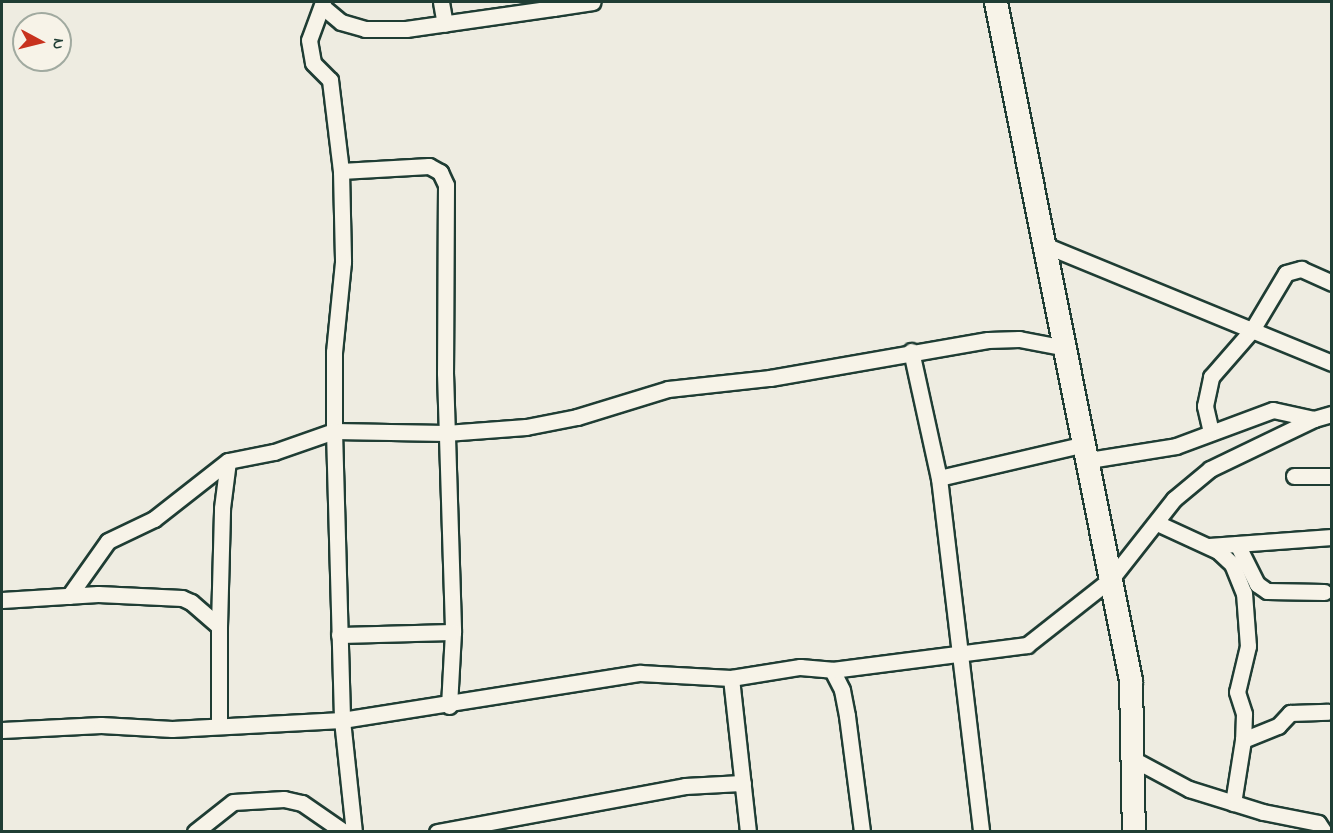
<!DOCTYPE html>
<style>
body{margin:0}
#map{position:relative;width:1333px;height:833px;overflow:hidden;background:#eeece1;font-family:"Indie Flower",sans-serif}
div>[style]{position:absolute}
.roads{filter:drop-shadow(2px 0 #1f3d34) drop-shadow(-2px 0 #1f3d34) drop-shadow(0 2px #1f3d34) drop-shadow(0 -2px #1f3d34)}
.street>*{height:15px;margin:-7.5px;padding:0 7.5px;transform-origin:7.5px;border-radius:7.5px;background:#f7f3e8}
.secondary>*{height:22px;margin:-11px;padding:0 11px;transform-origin:11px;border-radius:11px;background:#f7f3e8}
span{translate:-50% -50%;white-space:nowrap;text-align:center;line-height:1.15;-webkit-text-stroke:4.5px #f7f3e8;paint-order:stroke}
.frame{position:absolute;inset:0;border:3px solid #1f3d34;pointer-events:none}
.north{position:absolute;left:12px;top:12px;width:60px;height:60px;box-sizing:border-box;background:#f7f3e8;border:2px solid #a1aaa0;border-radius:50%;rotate:97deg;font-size:16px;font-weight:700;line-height:24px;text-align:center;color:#1f3d34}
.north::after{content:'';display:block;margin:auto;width:21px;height:27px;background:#c8321e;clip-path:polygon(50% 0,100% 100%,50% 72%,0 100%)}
</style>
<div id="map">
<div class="roads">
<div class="street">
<div style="left:323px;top:2px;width:40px;rotate:110.2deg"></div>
<div style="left:309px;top:40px;width:23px;rotate:80deg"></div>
<div style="left:313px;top:63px;width:24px;rotate:45deg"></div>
<div style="left:330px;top:80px;width:92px;rotate:83.1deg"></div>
<div style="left:341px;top:171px;width:91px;rotate:88.7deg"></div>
<div style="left:343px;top:262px;width:90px;rotate:95.7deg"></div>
<div style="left:334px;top:352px;width:79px;rotate:90deg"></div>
<div style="left:334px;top:431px;width:289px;rotate:88.4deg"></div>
<div style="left:342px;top:720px;width:113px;rotate:83.9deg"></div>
<div style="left:441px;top:2px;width:22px;rotate:80deg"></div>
<div style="left:553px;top:2px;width:6px;rotate:90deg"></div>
<div style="left:553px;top:8px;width:40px;rotate:-8.5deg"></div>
<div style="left:323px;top:7px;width:23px;rotate:40deg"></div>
<div style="left:341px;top:22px;width:25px;rotate:16deg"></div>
<div style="left:365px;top:29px;width:41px"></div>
<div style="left:406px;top:29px;width:148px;rotate:-8.1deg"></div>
<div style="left:341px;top:171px;width:88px;rotate:-3.3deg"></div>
<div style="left:429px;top:166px;width:13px;rotate:29deg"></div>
<div style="left:440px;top:172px;width:14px;rotate:65deg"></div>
<div style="left:446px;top:185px;width:188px;rotate:90.3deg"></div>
<div style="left:445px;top:373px;width:259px;rotate:88.2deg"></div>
<div style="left:453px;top:632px;width:74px;rotate:93.1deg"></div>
<div style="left:1047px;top:246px;width:308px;rotate:22.3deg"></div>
<div style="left:911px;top:351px;width:130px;rotate:77.6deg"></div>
<div style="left:939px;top:478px;width:356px;rotate:83.2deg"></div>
<div style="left:1211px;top:432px;width:27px;rotate:-103deg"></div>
<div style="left:1205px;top:406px;width:30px;rotate:-78deg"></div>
<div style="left:1211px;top:377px;width:62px;rotate:-48.9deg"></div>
<div style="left:1252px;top:330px;width:66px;rotate:-59.2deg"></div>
<div style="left:1286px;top:273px;width:16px;rotate:-15deg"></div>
<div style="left:1301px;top:269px;width:34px;rotate:24deg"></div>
<div style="left:1089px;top:460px;width:88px;rotate:-9.1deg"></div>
<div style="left:1176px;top:446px;width:103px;rotate:-20.4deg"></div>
<div style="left:1273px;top:410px;width:42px;rotate:12.4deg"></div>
<div style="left:1314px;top:419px;width:19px;rotate:-16deg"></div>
<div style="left:1294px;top:476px;width:38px"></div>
<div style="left:939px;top:478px;width:150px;rotate:-13.1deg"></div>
<div style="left:1157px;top:523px;width:67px;rotate:24.7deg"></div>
<div style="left:1218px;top:551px;width:19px;rotate:43deg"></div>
<div style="left:1232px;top:564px;width:31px;rotate:68deg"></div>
<div style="left:1244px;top:593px;width:53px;rotate:85.7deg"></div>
<div style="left:1248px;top:646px;width:47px;rotate:103.4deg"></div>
<div style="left:1237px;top:692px;width:23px;rotate:72deg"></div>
<div style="left:1244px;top:714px;width:26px;rotate:92deg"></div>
<div style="left:1243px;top:740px;width:64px;rotate:99deg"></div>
<div style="left:1237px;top:544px;width:45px;rotate:63.4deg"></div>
<div style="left:1257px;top:584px;width:12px;rotate:35deg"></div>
<div style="left:1267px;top:591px;width:57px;rotate:1deg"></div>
<div style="left:1209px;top:546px;width:123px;rotate:-4.2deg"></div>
<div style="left:69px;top:596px;width:67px;rotate:-54.7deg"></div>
<div style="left:108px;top:541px;width:51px;rotate:-25.6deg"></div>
<div style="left:154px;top:519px;width:94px;rotate:-38.1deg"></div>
<div style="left:2px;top:600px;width:96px;rotate:-3.6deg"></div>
<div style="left:98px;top:594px;width:84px;rotate:2.7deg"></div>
<div style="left:182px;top:598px;width:10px;rotate:24deg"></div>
<div style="left:191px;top:602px;width:37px;rotate:41deg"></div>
<div style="left:219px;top:626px;width:100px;rotate:90deg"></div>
<div style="left:219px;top:626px;width:118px;rotate:-88.5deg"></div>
<div style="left:222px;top:508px;width:47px;rotate:-82.7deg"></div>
<div style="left:228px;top:461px;width:47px;rotate:-11.1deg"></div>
<div style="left:274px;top:452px;width:64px;rotate:-19.3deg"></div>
<div style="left:334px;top:431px;width:112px;rotate:1deg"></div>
<div style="left:446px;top:433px;width:80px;rotate:-4.3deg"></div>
<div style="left:526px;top:427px;width:52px;rotate:-11.1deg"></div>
<div style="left:577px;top:417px;width:95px;rotate:-17.1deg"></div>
<div style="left:668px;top:389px;width:103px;rotate:-6.2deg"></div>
<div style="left:770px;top:378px;width:221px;rotate:-9.9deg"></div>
<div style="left:988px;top:340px;width:31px;rotate:-2deg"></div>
<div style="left:1019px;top:339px;width:48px;rotate:10.8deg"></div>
<div style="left:339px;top:635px;width:114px;rotate:-1.5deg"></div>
<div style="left:832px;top:670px;width:22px;rotate:63deg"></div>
<div style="left:842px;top:690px;width:26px;rotate:79deg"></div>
<div style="left:847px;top:716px;width:117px;rotate:82.6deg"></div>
<div style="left:731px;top:678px;width:155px;rotate:83.7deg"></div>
<div style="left:2px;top:730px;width:99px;rotate:-2.9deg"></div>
<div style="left:101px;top:725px;width:71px;rotate:3.2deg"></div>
<div style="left:172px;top:729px;width:170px;rotate:-3deg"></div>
<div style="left:342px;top:720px;width:302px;rotate:-9deg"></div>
<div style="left:640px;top:673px;width:91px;rotate:3.1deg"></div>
<div style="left:731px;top:678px;width:70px;rotate:-9.1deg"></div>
<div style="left:800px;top:667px;width:32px;rotate:5deg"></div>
<div style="left:832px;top:670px;width:197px;rotate:-7.3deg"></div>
<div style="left:1027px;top:645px;width:107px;rotate:-38.2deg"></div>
<div style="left:1111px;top:579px;width:102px;rotate:-51.8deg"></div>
<div style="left:1174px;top:499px;width:47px;rotate:-39.8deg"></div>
<div style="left:1210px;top:469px;width:115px;rotate:-25.7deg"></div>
<div style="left:1243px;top:740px;width:38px;rotate:-22deg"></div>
<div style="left:1278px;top:726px;width:18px;rotate:-47deg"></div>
<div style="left:1290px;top:713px;width:38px;rotate:-2deg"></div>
<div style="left:1133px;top:759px;width:64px;rotate:28.2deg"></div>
<div style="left:1189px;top:789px;width:77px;rotate:17.3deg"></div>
<div style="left:1263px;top:812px;width:56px;rotate:11.3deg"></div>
<div style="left:1318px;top:823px;width:11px;rotate:56deg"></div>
<div style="left:195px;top:832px;width:48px;rotate:-38.3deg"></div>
<div style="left:233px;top:802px;width:51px;rotate:-3.4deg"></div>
<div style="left:284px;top:799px;width:18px;rotate:13deg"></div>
<div style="left:302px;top:803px;width:51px;rotate:34.6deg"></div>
<div style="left:437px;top:832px;width:252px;rotate:-10.5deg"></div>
<div style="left:685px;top:786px;width:58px;rotate:-3deg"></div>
</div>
<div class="secondary">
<div style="left:996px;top:2px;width:692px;rotate:78.75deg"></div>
<div style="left:1131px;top:681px;width:151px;rotate:88.9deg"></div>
</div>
</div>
<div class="frame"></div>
<div class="north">N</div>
</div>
